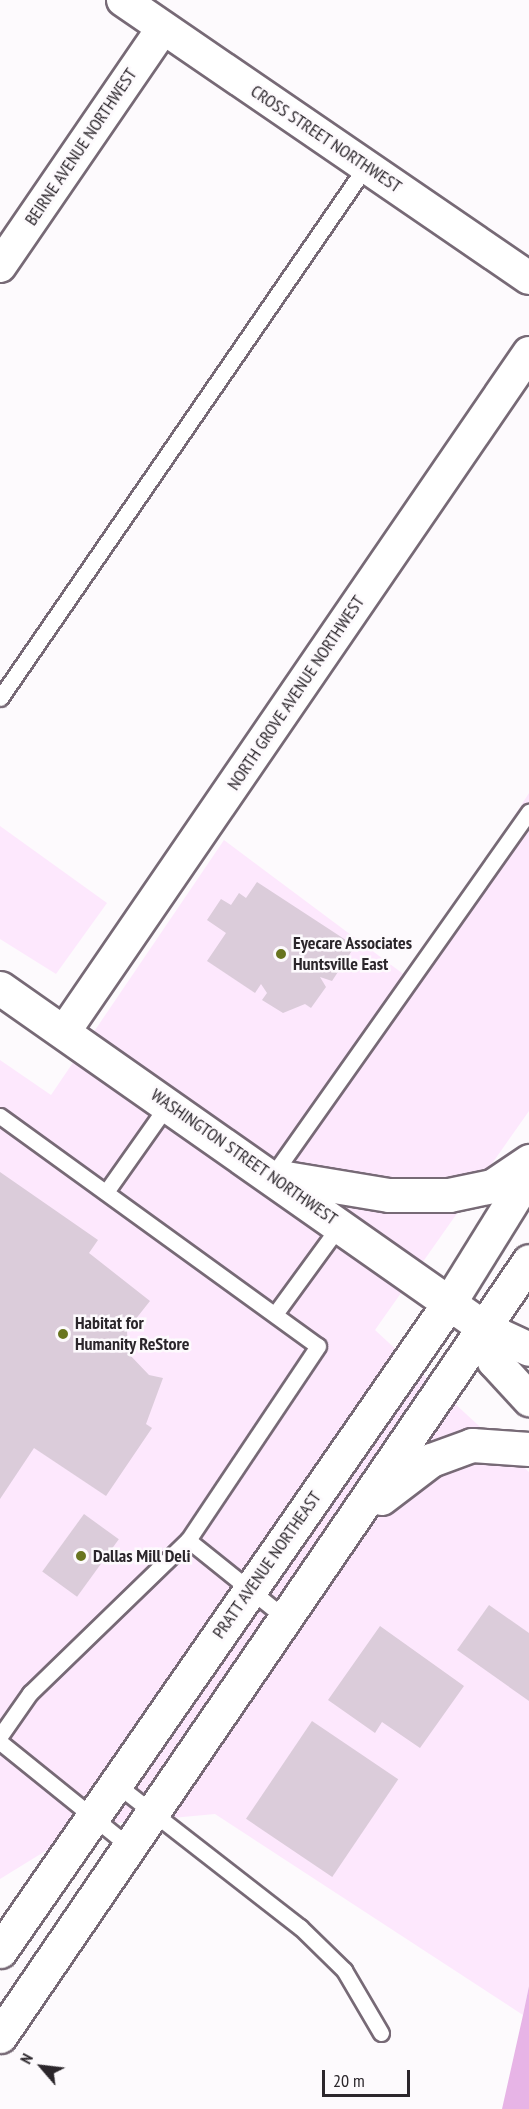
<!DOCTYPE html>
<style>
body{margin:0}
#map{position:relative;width:529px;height:2109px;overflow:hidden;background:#fdfafd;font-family:"PT Sans Narrow",sans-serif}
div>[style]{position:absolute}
.built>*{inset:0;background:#fde8fd}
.green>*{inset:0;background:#e7b4e6}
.building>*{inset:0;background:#dbccda;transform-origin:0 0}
.roads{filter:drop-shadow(2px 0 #776a76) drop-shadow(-2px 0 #776a76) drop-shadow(0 2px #776a76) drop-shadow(0 -2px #776a76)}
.service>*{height:15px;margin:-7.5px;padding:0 7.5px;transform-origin:7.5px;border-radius:7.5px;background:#fff}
.minor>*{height:32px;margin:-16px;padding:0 16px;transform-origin:16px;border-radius:16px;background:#fff}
.secondary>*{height:33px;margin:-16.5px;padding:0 16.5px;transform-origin:16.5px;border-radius:16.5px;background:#fff}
.dots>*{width:16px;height:16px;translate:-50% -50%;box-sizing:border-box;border:3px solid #fdfafd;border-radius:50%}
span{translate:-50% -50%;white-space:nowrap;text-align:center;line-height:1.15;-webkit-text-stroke:5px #fdfafd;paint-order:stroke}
.street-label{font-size:18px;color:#2b262b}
.poi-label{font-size:18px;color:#2b262b;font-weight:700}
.left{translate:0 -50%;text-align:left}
.north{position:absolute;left:12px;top:2037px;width:60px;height:60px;-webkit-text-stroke:4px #fdfafd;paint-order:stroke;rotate:298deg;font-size:16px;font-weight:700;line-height:24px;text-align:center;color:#2b262b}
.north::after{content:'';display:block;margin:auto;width:21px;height:27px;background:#2b262b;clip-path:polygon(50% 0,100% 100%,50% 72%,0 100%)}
.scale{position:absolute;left:322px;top:2070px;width:88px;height:27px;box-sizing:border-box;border:3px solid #2b262b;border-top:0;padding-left:8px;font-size:18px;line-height:21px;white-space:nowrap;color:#2b262b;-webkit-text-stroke:4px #fdfafd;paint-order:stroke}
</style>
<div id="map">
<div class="built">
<div style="clip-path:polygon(529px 793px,529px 1111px,375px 1330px,529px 1472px,529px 1986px,523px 2015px,215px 1814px,86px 1826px,0 1879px,0 1060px,51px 1095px,224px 840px,410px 979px)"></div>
<div style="clip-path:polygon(0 826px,107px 903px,56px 974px,0 939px)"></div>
</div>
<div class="green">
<div style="clip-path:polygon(529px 1986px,529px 2109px,502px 2109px,523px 2015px)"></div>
</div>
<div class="building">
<div style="clip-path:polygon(257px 882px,355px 946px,332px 981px,320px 977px,326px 987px,311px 1008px,305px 1004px,283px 1013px,262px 1000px,267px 993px,261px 984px,255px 993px,207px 961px,226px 933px,207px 920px,221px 899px,231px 905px,239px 893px,246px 898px)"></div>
<div style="clip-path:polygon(0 1172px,98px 1240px,89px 1253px,150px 1301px,127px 1330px,128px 1353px,149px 1375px,163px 1378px,146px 1424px,152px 1428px,106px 1496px,34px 1448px,0 1499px)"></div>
<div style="left:84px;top:1514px;width:43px;height:71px;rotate:36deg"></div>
<div style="clip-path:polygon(489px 1605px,529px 1633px,529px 1701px,457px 1650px)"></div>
<div style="clip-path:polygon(380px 1626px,464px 1686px,420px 1748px,382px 1722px,375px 1733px,328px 1700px)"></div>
<div style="left:312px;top:1721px;width:104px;height:118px;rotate:34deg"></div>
</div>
<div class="roads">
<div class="service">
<div style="left:0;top:698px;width:646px;rotate:-55.47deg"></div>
<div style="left:0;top:1116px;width:392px;rotate:35.9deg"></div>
<div style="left:318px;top:1346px;width:234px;rotate:123.8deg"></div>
<div style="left:188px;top:1540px;width:220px;rotate:135.9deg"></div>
<div style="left:30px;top:1693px;width:52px;rotate:124.9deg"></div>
<div style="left:272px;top:1176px;width:446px;rotate:-54.8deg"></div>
<div style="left:106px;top:1192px;width:108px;rotate:-54.8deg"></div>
<div style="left:275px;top:1314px;width:110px;rotate:-53.9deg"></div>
<div style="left:188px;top:1540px;width:124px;rotate:38.8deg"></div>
<div style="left:0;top:1742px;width:166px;rotate:38.9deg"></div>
<div style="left:116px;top:1784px;width:233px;rotate:37.9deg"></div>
<div style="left:300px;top:1927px;width:62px;rotate:44.3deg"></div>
<div style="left:344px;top:1970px;width:73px;rotate:59.6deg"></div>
</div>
<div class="minor">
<div style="left:123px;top:0;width:492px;rotate:34.4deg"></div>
<div style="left:0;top:266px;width:288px;rotate:-55.6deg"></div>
<div style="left:64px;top:1032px;width:823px;rotate:-55.6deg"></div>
</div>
<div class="secondary">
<div style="left:0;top:988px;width:594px;rotate:35.06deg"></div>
<div style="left:486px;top:1329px;width:47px;rotate:24.9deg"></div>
<div style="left:280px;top:1177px;width:110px;rotate:9.4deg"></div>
<div style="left:389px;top:1195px;width:60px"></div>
<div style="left:449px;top:1195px;width:44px;rotate:-11.8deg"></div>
<div style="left:492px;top:1186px;width:45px;rotate:-34deg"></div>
<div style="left:486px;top:1329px;width:33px;rotate:76deg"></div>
<div style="left:494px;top:1361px;width:52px;rotate:47.4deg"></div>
<div style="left:381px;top:1498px;width:63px;rotate:-37.2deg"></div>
<div style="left:431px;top:1460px;width:44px;rotate:-20.1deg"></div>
<div style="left:472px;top:1445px;width:57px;rotate:4deg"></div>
<div style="left:0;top:1951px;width:788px;rotate:-55.28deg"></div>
<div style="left:449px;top:1303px;width:152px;rotate:-58.2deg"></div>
<div style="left:0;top:2036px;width:938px;rotate:-55.68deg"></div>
</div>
</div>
<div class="dots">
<div style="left:281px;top:954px;background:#697520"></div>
<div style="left:63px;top:1334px;background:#697520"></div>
<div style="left:81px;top:1556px;background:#697520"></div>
</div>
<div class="street-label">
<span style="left:326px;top:139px;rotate:34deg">CROSS STREET NORTHWEST</span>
<span style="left:81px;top:147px;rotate:-56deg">BEIRNE AVENUE NORTHWEST</span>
<span style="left:296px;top:693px;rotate:-56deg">NORTH GROVE AVENUE NORTHWEST</span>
<span style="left:244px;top:1157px;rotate:35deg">WASHINGTON STREET NORTHWEST</span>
<span style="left:267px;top:1565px;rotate:-55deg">PRATT AVENUE NORTHEAST</span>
</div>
<div class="poi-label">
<span class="left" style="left:293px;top:954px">Eyecare Associates<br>Huntsville East</span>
<span class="left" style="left:75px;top:1334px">Habitat for<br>Humanity ReStore</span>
<span class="left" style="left:93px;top:1556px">Dallas Mill Deli</span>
</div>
<div class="north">N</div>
<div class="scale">20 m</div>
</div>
